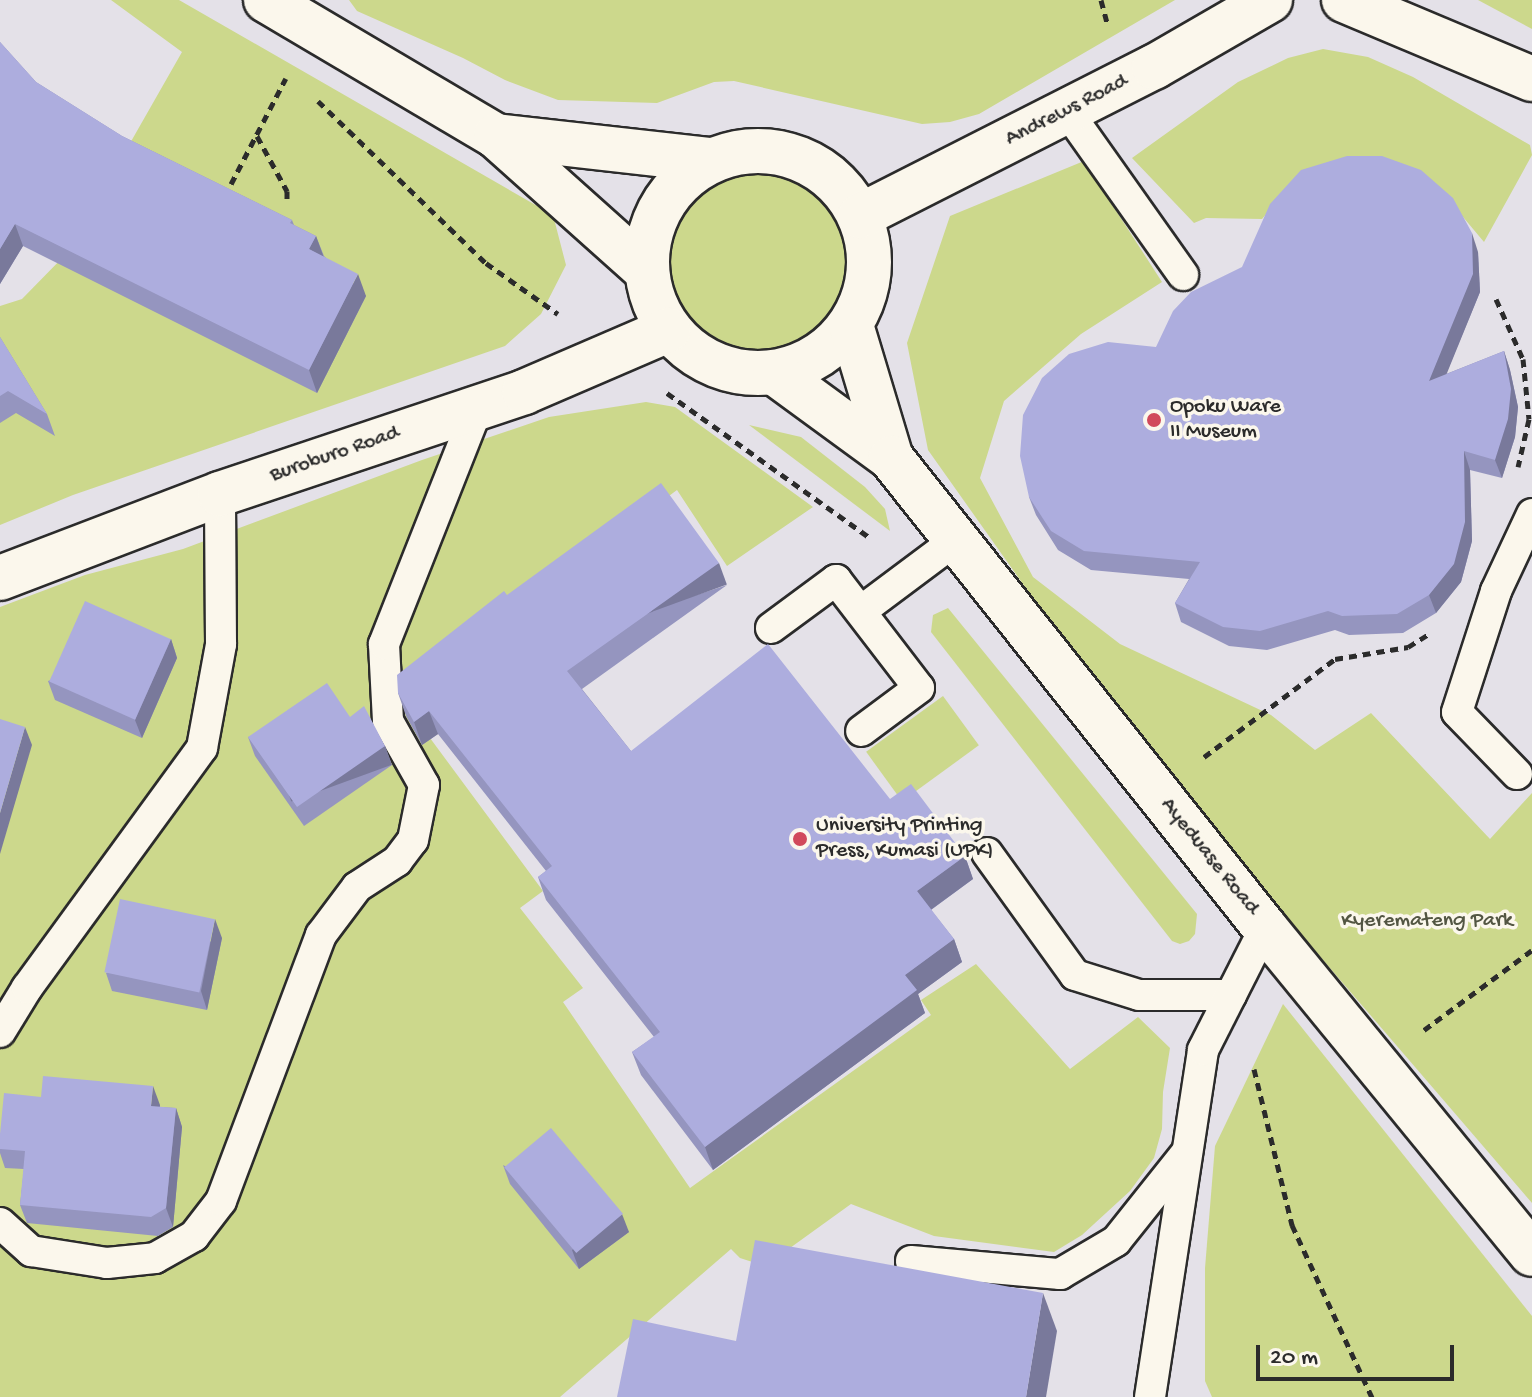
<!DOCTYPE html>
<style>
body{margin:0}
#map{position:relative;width:1532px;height:1397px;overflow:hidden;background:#fbf7ec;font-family:"Gochi Hand",sans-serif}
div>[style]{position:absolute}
.built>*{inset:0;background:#e4e1e8;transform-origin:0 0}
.green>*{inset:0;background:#ccd88c;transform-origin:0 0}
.round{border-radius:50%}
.path>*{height:5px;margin-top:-2.5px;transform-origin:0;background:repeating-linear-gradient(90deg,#2b2b2b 0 8px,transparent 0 14px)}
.roads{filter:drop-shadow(2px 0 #2b2b2b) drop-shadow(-2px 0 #2b2b2b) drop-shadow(0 2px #2b2b2b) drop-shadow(0 -2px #2b2b2b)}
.lane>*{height:30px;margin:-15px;padding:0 15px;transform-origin:15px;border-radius:15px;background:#fbf7ec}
.street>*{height:44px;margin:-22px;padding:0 22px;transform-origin:22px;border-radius:22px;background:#fbf7ec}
.street>.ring{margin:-22px;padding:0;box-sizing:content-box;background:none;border:44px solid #fbf7ec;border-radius:50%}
.wall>*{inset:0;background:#9595bf}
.shaded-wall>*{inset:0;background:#79799b;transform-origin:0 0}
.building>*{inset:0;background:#adadde;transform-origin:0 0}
.dots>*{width:22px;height:22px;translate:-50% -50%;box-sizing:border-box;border:4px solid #fbf7ec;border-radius:50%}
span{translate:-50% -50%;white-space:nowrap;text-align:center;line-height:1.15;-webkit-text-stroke:7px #fbf7ec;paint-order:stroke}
.street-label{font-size:22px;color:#2b2b2b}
.poi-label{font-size:22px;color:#2b2b2b}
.left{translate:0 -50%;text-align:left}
.park-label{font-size:22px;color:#535643}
.scale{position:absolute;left:1256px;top:1345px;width:198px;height:36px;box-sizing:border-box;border:4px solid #2b2b2b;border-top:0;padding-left:10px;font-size:24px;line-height:28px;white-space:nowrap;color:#2b2b2b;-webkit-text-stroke:6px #fbf7ec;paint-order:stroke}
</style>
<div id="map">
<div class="built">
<div style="left:0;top:0;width:1532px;height:1397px"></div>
</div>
<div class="green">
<div style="clip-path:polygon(111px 0,179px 0,553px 215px,566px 265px,541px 314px,505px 346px,73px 495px,0 525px,0 306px,22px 299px,68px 252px,182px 52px)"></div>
<div style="clip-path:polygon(349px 0,1175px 0,979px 114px,950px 122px,922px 124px,734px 81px,714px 82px,657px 103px,558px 100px,505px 80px,463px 58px,357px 11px)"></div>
<div style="clip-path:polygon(1478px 0,1532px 0,1532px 29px)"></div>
<div style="clip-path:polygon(1323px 49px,1368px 57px,1413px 77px,1530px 145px,1532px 155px,1484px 242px,1437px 186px,1284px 193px,1262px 219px,1206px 218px,1194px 223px,1132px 158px,1238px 82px,1288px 58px)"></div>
<div style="clip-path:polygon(1084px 161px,1162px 282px,1081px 334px,1004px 401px,980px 478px,1033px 577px,1120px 644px,1271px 715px,1315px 750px,1371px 713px,1490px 839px,1532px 793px,1532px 1203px,1132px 738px,928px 450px,907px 343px,950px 216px)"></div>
<div class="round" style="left:665px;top:164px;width:188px;height:188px"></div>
<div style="clip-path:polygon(646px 402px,675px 407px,813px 507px,727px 566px,677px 490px,399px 696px,543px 891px,520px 908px,583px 988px,563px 1002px,690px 1188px,931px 1015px,921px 1000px,976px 964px,1070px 1069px,1138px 1017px,1170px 1048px,1163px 1092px,1162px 1129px,1154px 1158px,1130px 1191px,1082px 1235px,1054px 1252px,934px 1236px,851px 1204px,765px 1266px,740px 1258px,731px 1249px,560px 1397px,0 1397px,0 607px,85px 575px,183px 549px,422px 460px,549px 417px)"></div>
<div style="clip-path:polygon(749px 425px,801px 437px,865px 487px,885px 509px,890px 531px)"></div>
<div style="clip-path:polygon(948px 608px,1197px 914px,1195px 934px,1189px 941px,1180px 944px,1172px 941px,931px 632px,933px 615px)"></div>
<div style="left:943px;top:696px;width:61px;height:95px;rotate:54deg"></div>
<div style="clip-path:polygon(1283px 1004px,1532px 1316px,1532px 1397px,1212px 1397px,1205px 1381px,1205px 1268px,1215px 1146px)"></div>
</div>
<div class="path">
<div style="left:1101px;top:0;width:27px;rotate:75deg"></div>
<div style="left:318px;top:101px;width:233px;rotate:44deg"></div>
<div style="left:486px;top:263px;width:88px;rotate:35.3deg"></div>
<div style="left:257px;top:136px;width:63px;rotate:61.4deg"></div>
<div style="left:287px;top:191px;width:8px;rotate:90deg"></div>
<div style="left:231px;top:184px;width:119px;rotate:-62.6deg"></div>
<div style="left:1496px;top:299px;width:66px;rotate:65.8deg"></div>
<div style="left:1523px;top:359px;width:60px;rotate:84.3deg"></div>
<div style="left:1529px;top:419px;width:49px;rotate:102.9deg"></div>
<div style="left:667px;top:393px;width:249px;rotate:35.5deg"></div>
<div style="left:1204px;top:757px;width:164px;rotate:-36.8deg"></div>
<div style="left:1335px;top:659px;width:74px;rotate:-9.3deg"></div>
<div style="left:1408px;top:647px;width:25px;rotate:-32deg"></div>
<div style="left:1424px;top:1030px;width:134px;rotate:-36.5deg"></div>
<div style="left:1254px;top:1069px;width:161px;rotate:76.3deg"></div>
<div style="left:1292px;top:1225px;width:190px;rotate:65.1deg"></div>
</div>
<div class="roads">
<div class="lane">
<div style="left:1067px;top:111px;width:201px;rotate:54.7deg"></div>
<div style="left:861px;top:611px;width:119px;rotate:-36.8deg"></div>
<div style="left:771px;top:628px;width:81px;rotate:-36.4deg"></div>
<div style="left:836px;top:580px;width:136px;rotate:52.5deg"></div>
<div style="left:919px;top:688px;width:72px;rotate:143.4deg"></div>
<div style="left:1517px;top:774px;width:86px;rotate:-134.1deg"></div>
<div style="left:1457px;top:712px;width:127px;rotate:-72.1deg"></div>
<div style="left:1496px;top:591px;width:85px;rotate:-64.9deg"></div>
<div style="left:987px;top:853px;width:150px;rotate:54.2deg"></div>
<div style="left:1075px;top:975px;width:67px;rotate:17.4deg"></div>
<div style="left:1139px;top:995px;width:92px"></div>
<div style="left:0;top:1032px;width:52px;rotate:-58.5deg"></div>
<div style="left:27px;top:988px;width:297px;rotate:-53.9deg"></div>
<div style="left:202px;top:748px;width:106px;rotate:-79.6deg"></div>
<div style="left:221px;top:644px;width:150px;rotate:-90.4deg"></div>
<div style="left:0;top:1223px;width:42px;rotate:42.1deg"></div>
<div style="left:31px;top:1251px;width:77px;rotate:9deg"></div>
<div style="left:107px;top:1263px;width:48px;rotate:-5.9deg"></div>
<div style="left:155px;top:1258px;width:45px;rotate:-29.4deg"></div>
<div style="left:194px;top:1236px;width:44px;rotate:-52.4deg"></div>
<div style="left:221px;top:1201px;width:284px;rotate:-69.4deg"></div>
<div style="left:321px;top:935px;width:60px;rotate:-53.1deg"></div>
<div style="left:357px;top:887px;width:48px;rotate:-33deg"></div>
<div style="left:397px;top:861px;width:26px;rotate:-53deg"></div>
<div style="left:413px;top:840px;width:56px;rotate:-78.7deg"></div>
<div style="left:424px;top:785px;width:73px;rotate:-119.4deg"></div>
<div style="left:388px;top:721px;width:77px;rotate:-93deg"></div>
<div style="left:384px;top:644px;width:255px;rotate:-68.4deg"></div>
<div style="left:911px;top:1261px;width:150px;rotate:5deg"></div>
<div style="left:1060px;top:1274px;width:65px;rotate:-30.5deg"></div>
<div style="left:1116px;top:1241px;width:114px;rotate:-51.4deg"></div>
<div style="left:1150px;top:1397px;width:351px;rotate:-81.3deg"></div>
<div style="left:1203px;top:1050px;width:137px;rotate:-63.1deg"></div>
</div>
<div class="street">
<div style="left:266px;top:0;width:267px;rotate:30.6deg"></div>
<div style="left:496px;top:136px;width:200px;rotate:41.8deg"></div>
<div style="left:1344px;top:0;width:204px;rotate:22.8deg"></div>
<div style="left:496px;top:136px;width:216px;rotate:6.4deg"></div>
<div class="ring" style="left:647px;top:151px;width:178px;height:178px"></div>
<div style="left:860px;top:216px;width:330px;rotate:-26.9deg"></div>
<div style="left:1154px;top:67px;width:134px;rotate:-30deg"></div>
<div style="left:851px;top:325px;width:139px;rotate:73.3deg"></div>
<div style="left:775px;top:373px;width:144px;rotate:36.2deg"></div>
<div style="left:891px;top:458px;width:601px;rotate:51.49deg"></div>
<div style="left:1265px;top:928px;width:421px;rotate:50.7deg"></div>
<div style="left:0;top:578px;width:235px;rotate:-20.9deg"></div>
<div style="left:220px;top:494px;width:321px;rotate:-18.5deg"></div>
<div style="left:524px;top:392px;width:157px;rotate:-23.3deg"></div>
</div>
</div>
<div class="wall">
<div style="clip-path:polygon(0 42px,36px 82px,122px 136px,292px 220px,294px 225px,316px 236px,324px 256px,366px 296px,317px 393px,23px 246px,0 284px)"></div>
<div style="clip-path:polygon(1478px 252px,1480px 292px,1446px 374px,1504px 351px,1510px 370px,1518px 407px,1515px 437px,1502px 478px,1470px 470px,1472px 541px,1461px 582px,1436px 613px,1403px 633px,1349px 635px,1335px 630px,1267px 650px,1229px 646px,1181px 622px,1175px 603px,1189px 579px,1091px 570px,1058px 550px,1036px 515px,1029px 497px,1156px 347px)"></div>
<div style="clip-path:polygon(0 337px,47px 414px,55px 436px,16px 413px,0 423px)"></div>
<div style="clip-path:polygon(727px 585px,582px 689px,631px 751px,890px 799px,965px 856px,973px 879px,931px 910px,954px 939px,962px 962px,918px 994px,925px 1013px,713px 1170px,641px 1075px,632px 1052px,654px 1037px,546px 900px,538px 877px,546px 871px,438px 734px,422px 745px,406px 716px,398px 693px)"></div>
<div style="clip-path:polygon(171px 639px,177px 658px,142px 738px,55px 700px,48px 681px)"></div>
<div style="clip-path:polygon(350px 717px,385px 746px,392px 765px,304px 826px,255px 756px,248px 737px)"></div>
<div style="clip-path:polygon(222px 938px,207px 1010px,112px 991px,106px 973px)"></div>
<div style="clip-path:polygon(41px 1097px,160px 1105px,160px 1107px,176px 1108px,182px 1127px,173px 1227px,158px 1236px,27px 1223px,20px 1205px,24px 1169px,5px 1168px,0 1153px,0 1134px)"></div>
<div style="clip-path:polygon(503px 1165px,629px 1232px,579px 1269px,510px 1184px)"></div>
</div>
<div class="shaded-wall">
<div style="clip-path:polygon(15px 224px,23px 246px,0 284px,0 249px)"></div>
<div style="clip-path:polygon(1472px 233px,1478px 252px,1480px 292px,1436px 400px,1429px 381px)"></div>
<div style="clip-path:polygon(316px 236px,324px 258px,309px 249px)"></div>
<div style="clip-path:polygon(358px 274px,366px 296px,317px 393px,309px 370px)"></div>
<div style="clip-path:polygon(1504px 351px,1510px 370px,1518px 407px,1515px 437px,1502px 478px,1495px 460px)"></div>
<div style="clip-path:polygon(1464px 451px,1470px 470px,1472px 541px,1461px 582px,1436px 613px,1429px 595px)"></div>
<div style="left:719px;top:563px;width:23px;height:186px;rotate:70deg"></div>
<div style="clip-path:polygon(171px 639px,177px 658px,142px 738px,135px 720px)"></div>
<div style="clip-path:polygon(429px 711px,438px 734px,422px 745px,414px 722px)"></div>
<div style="clip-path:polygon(25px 727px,32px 745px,0 854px,0 813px)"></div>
<div style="left:385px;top:746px;width:20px;height:107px;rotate:70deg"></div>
<div style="clip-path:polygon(965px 856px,973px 879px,925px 914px,917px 891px)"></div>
<div style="clip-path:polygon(215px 919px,222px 938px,207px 1010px,201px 991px)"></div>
<div style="clip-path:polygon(954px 939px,962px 962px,918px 994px,925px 1013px,713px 1170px,705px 1147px,905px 975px)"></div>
<div style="clip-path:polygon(153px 1086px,160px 1105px,158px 1125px,151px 1106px)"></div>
<div style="clip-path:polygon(176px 1108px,182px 1127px,173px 1227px,166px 1208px)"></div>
<div style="clip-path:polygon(622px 1214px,629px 1232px,579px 1269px,572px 1250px)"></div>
<div style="clip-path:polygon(1043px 1293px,1057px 1331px,1046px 1397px,1026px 1397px)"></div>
</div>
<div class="building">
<div style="clip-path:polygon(0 42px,36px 82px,122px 136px,292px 220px,290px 223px,316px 236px,309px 249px,358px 274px,309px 370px,15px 224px,0 249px)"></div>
<div style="clip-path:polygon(1347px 156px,1382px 156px,1421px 170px,1453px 198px,1472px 233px,1473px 274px,1429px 381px,1504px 351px,1511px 389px,1508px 419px,1495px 460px,1464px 451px,1465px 522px,1454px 564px,1429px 595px,1397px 614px,1342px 616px,1328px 611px,1260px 631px,1223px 627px,1175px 603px,1200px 562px,1084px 551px,1051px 531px,1029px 497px,1020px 456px,1023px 415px,1042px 378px,1069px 354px,1108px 342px,1156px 347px,1173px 311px,1191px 292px,1242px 267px,1270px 204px,1301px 170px)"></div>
<div style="clip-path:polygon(0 337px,47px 414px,8px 391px,0 396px)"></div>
<div style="clip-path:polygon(661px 483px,719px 563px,567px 671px,631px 751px,768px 644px,890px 799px,911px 784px,965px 856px,917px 891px,954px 939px,905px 975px,917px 990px,705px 1147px,632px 1052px,660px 1032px,538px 877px,552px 866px,429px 711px,414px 722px,398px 693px,397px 675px,504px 591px,507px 595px)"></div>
<div style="left:85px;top:601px;width:94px;height:88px;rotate:24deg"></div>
<div style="clip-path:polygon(327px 683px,350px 717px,364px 706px,385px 746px,297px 807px,248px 737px)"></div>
<div style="clip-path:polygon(0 719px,25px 727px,0 813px)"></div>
<div style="left:120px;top:899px;width:97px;height:75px;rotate:12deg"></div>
<div style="clip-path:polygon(43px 1076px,153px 1086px,151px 1106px,176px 1108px,166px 1208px,151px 1217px,20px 1205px,25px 1151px,0 1149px,0 1134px,4px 1093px,41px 1097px)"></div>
<div style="left:551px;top:1128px;width:112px;height:61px;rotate:50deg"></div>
<div style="clip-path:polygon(755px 1240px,1043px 1293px,1026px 1397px,617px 1397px,633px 1319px,736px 1341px)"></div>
</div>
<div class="dots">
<div style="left:1154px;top:420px;background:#d1495b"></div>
<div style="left:800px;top:839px;background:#d1495b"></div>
</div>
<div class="street-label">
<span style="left:1067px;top:111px;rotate:-27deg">Andrews Road</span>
<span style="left:335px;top:455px;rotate:-19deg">Buroburo Road</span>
<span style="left:1209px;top:857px;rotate:51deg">Ayeduase Road</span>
</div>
<div class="poi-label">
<span class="left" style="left:1170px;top:420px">Opoku Ware<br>II Museum</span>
<span class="left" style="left:816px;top:839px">University Printing<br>Press, Kumasi (UPK)</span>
</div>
<div class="park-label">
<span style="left:1427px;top:922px">Kyeremateng Park</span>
</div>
<div class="scale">20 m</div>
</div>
